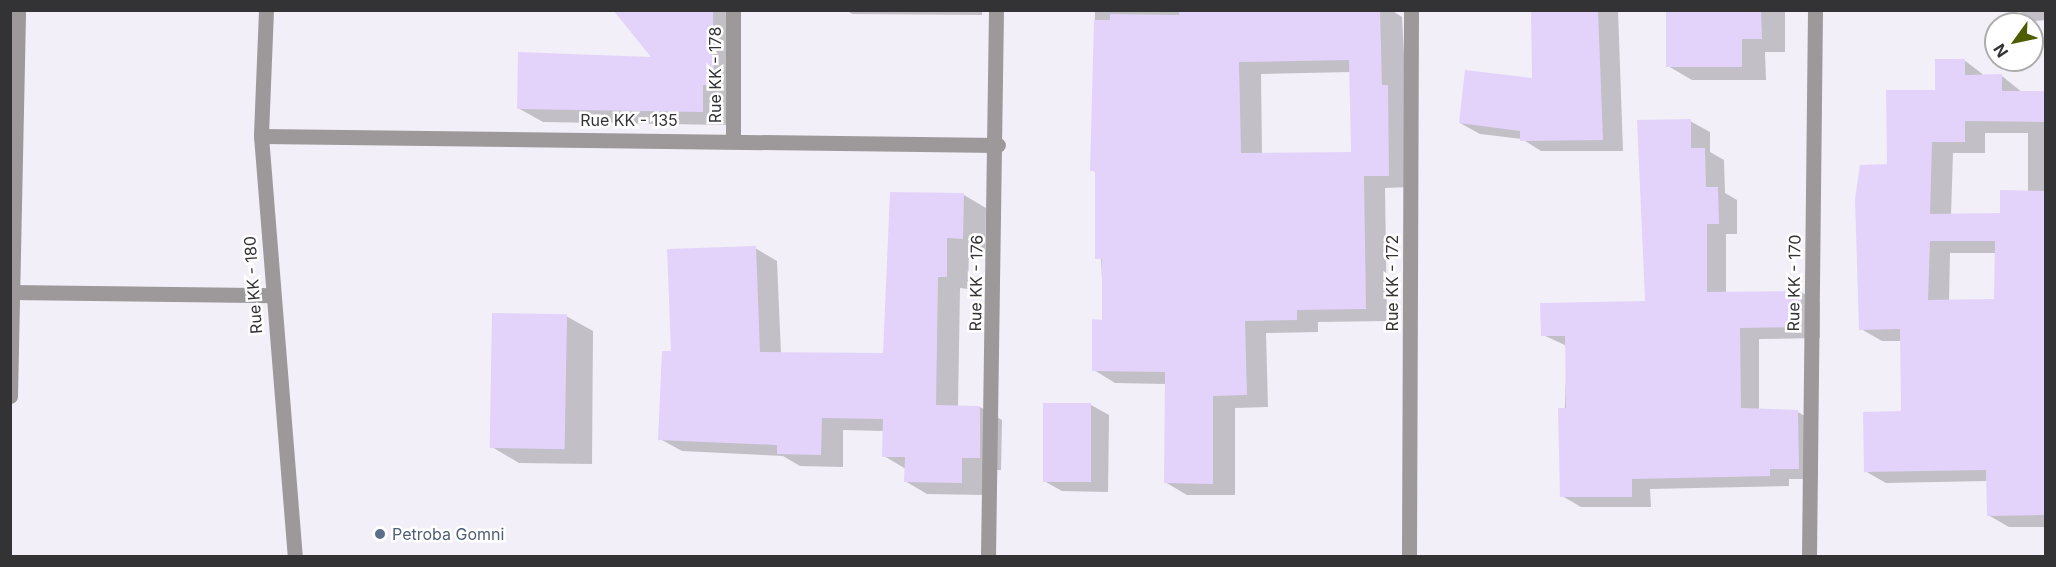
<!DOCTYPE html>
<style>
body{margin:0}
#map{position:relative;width:2056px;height:567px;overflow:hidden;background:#f3eff8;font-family:Inter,sans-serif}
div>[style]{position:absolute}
.shadow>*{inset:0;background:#0003}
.building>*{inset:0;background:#e3d3fb;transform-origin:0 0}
.minor>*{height:15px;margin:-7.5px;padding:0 7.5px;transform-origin:7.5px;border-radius:7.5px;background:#9d9899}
.dots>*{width:16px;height:16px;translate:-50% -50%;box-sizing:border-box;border:3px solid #fff;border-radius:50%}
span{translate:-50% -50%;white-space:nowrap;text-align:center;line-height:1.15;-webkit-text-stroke:5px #fff;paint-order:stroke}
.street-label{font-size:16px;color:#333235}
.service-label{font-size:16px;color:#4e5e75}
.left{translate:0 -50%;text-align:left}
.frame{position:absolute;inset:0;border:12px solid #333235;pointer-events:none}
.north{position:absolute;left:1984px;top:12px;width:60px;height:60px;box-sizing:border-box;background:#fff;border:2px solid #adadae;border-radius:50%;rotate:237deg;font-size:16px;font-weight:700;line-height:24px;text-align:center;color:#333235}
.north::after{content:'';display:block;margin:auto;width:21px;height:27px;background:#4e5d00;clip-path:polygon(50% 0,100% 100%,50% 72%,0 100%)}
</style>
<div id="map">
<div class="shadow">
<div style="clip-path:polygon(615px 10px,738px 10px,728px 125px,543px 122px,518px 108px,654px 58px)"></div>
<div style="clip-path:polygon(846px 10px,982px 10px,982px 15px,852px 14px)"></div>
<div style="clip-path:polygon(evenodd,1095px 10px,1391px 10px,1402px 17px,1411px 187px,1385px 188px,1387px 321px,1318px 322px,1318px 332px,1266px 333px,1268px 407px,1235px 408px,1235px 495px,1187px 495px,1165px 482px,1166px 384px,1115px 383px,1094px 370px,1104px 321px,1097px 173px,1092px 170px,1095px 10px,1351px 72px,1352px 154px,1262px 155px,1261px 74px,1351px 72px)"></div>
<div style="clip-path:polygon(1532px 10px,1618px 10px,1623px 151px,1541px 151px,1522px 139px,1480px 134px,1460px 123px,1533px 80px)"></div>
<div style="clip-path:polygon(1667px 10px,1785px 10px,1785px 52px,1765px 52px,1766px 80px,1692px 80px,1668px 66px)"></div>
<div style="clip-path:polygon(2017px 10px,2046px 10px,2046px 20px,2035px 21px)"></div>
<div style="clip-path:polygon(evenodd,1964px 60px,1985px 76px,2002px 76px,2023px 93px,2046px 93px,2046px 527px,2009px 527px,1988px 515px,1987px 481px,1886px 483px,1865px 471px,1902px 413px,1901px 341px,1882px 341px,1861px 329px,1888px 165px,1964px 60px,1985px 133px,2028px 133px,2028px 192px,2002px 215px,1951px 215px,1953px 153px,1985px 153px,1985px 133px,1964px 60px,1950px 253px,1996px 253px,1996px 301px,1949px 302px,1950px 253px)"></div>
<div style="clip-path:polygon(1690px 121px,1710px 132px,1710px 152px,1724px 160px,1725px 193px,1737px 200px,1737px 234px,1726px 234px,1726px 293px,1801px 292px,1820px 303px,1820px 338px,1759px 339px,1759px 410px,1798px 412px,1817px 423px,1818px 479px,1789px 479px,1789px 486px,1650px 489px,1651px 507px,1581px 507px,1562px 496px,1567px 346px,1543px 335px,1647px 303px)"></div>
<div style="clip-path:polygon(964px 195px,986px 208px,985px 250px,969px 250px,968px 289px,960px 288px,958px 407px,980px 407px,1002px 420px,1001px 470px,984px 470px,984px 495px,927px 494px,905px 481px,906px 469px,884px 456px,884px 431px,843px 430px,843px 467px,800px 466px,783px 456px,682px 451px,660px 439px,672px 353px,755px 248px,777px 261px,781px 354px,884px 355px)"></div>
<div style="clip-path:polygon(566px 316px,593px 331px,592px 464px,519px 463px,492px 447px)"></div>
<div style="clip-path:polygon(1045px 404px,1091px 405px,1109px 415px,1108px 492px,1062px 491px,1044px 481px)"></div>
</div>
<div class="building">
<div style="clip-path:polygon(613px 10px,713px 10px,714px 85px,703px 85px,703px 112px,517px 109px,518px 52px,651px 57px)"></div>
<div style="clip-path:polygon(evenodd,1179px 10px,1380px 10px,1382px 85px,1388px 85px,1389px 176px,1364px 176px,1366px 309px,1297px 310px,1297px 320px,1245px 321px,1247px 395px,1213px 396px,1213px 484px,1164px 483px,1165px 372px,1092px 371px,1092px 319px,1102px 320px,1102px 259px,1095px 259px,1095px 171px,1090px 171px,1094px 20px,1110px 20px,1110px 14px,1179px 15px,1179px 10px,1349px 60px,1351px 152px,1241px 153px,1239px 62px,1349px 60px)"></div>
<div style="clip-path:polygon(1531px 10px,1598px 10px,1603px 140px,1520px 141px,1520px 131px,1459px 123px,1465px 70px,1532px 78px)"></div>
<div style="clip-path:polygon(1666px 10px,1761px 10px,1762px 39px,1742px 39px,1742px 67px,1666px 67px)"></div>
<div style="clip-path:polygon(evenodd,1935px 59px,1965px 59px,1965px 75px,2002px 74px,2002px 91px,2046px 91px,2046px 122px,1965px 121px,1965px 142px,1932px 142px,1930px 214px,2000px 213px,2000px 190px,2046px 191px,2046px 515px,1987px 516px,1986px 470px,1864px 472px,1863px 412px,1901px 411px,1900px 329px,1859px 330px,1855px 199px,1860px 165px,1887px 164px,1886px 90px,1935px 90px,1935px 59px,1930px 241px,1995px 241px,1994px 299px,1928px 300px,1930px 241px)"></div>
<div style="clip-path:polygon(1691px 119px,1691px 148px,1705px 148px,1706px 187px,1718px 187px,1719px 224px,1707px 224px,1707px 292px,1801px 291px,1801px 327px,1740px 328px,1741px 408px,1798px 410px,1799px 469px,1770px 469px,1770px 476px,1632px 479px,1632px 497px,1560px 497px,1558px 408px,1566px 408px,1565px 336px,1541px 336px,1540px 303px,1645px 301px,1637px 120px)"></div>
<div style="clip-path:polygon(890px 192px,964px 193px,963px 239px,947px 238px,947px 277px,938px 277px,936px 405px,980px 406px,980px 458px,962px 458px,962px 483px,904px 482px,905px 457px,882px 457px,883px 419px,822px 418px,821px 455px,777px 454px,777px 445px,658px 440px,662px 351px,671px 351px,667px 249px,756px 246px,760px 352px,883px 353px)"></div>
<div style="left:492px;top:313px;width:75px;height:135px;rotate:1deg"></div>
<div style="left:1043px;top:403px;width:48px;height:79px"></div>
</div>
<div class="minor">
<div style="left:266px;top:10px;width:126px;rotate:92.3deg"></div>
<div style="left:261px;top:136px;width:421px;rotate:85.4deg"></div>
<div style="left:261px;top:136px;width:737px;rotate:0.7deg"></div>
<div style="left:733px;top:139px;width:129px;rotate:-90deg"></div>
<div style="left:10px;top:292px;width:262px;rotate:0.7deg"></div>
<div style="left:10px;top:396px;width:386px;rotate:-88.8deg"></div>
<div style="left:988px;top:556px;width:546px;rotate:-89.16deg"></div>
<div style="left:1409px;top:556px;width:546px;rotate:-89.79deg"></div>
<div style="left:1809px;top:556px;width:546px;rotate:-89.37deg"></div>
</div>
<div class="dots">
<div style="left:380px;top:534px;background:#5c6f8a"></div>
</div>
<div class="street-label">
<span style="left:715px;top:75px;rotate:-90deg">Rue KK - 178</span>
<span style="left:629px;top:120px">Rue KK - 135</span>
<span style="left:976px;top:283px;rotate:-89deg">Rue KK - 176</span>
<span style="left:1392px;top:283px;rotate:-90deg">Rue KK - 172</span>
<span style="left:1794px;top:283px;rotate:-89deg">Rue KK - 170</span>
<span style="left:253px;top:285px;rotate:-94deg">Rue KK - 180</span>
</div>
<div class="service-label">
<span class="left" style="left:392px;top:534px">Petroba Gomni</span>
</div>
<div class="frame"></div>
<div class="north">N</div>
</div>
